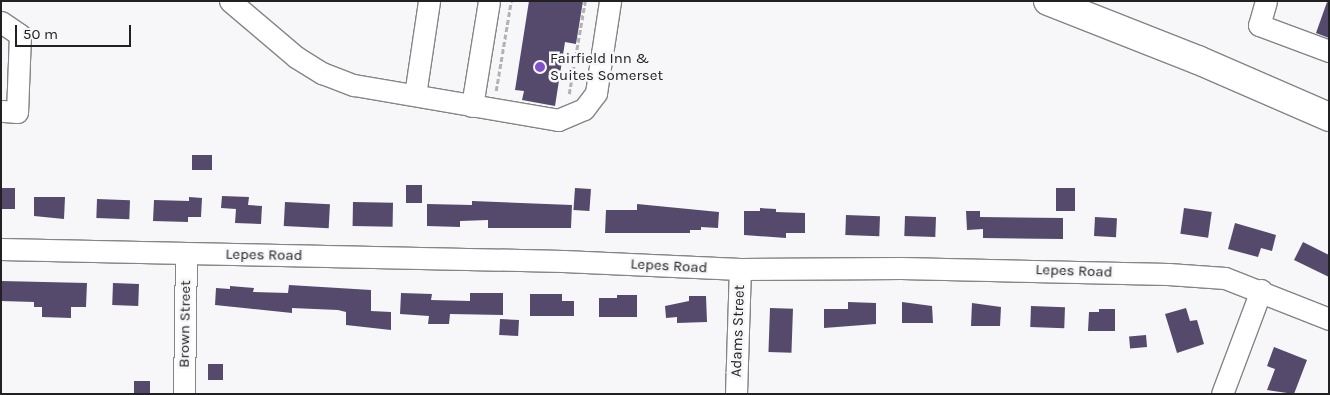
<!DOCTYPE html>
<style>
body{margin:0}
#map{position:relative;width:1330px;height:395px;overflow:hidden;background:#f7f6f9;font-family:Karla,sans-serif}
div>[style]{position:absolute}
.building>*{inset:0;background:#554a6c;transform-origin:0 0}
.path>*{height:2.5px;margin-top:-1.25px;transform-origin:0;background:repeating-linear-gradient(90deg,#b2b1b4 0 5px,transparent 0 7.5px)}
.roads{filter:drop-shadow(1px 0 #858487) drop-shadow(-1px 0 #858487) drop-shadow(0 1px #858487) drop-shadow(0 -1px #858487)}
.minor>*{height:21px;margin:-10.5px;padding:0 10.5px;transform-origin:10.5px;border-radius:10.5px;background:#fff}
.major>*{height:28px;margin:-14px;padding:0 14px;transform-origin:14px;border-radius:14px;background:#fff}
.dots>*{width:14px;height:14px;translate:-50% -50%;box-sizing:border-box;border:2px solid #f7f6f9;border-radius:50%}
span{translate:-50% -50%;white-space:nowrap;text-align:center;line-height:1.15;-webkit-text-stroke:5px #f7f6f9;paint-order:stroke}
.poi-label{font-size:15px;color:#212022}
.left{translate:0 -50%;text-align:left}
.street-label{font-size:15px;color:#212022}
.frame{position:absolute;inset:0;border:2px solid #212022;pointer-events:none}
.scale{position:absolute;left:15px;top:25px;width:116px;height:22px;box-sizing:border-box;border:2px solid #212022;border-top:0;padding-left:6px;font-size:15px;line-height:18px;white-space:nowrap;color:#212022;-webkit-text-stroke:4px #f7f6f9;paint-order:stroke}
</style>
<div id="map">
<div class="building">
<div style="clip-path:polygon(529px 1px,583px 1px,576px 44px,565px 42px,555px 106px,522px 100px,524px 91px,515px 90px)"></div>
<div style="clip-path:polygon(1327px 2px,1329px 3px,1329px 38px,1316px 33px)"></div>
<div style="left:192px;top:155px;width:20px;height:15px"></div>
<div style="left:406px;top:185px;width:16px;height:18px"></div>
<div style="left:15px;top:188px;width:21px;height:14px;rotate:90deg"></div>
<div style="left:575px;top:188px;width:16px;height:22px;rotate:4deg"></div>
<div style="left:1056px;top:188px;width:19px;height:23px"></div>
<div style="clip-path:polygon(222px 196px,249px 197px,248px 205px,262px 206px,261px 224px,235px 223px,236px 209px,221px 208px)"></div>
<div style="clip-path:polygon(34px 197px,65px 197px,64px 219px,34px 216px)"></div>
<div style="clip-path:polygon(189px 197px,202px 198px,201px 217px,188px 217px,188px 222px,153px 221px,154px 200px,189px 201px)"></div>
<div style="left:97px;top:199px;width:33px;height:19px;rotate:2deg"></div>
<div style="clip-path:polygon(472px 201px,572px 205px,571px 228px,488px 228px,488px 220px,460px 221px,460px 227px,427px 226px,427px 204px,472px 205px)"></div>
<div style="left:285px;top:202px;width:45px;height:24px;rotate:3deg"></div>
<div style="left:353px;top:202px;width:40px;height:24px;rotate:1deg"></div>
<div style="clip-path:polygon(637px 204px,719px 212px,718px 228px,701px 227px,701px 230px,690px 230px,690px 233px,605px 233px,606px 210px,637px 210px)"></div>
<div style="clip-path:polygon(760px 208px,776px 209px,776px 212px,805px 213px,805px 233px,786px 233px,786px 238px,744px 235px,744px 211px,760px 211px)"></div>
<div style="left:1184px;top:208px;width:28px;height:26px;rotate:8deg"></div>
<div style="clip-path:polygon(966px 211px,980px 211px,980px 217px,1063px 218px,1063px 239px,983px 238px,983px 229px,967px 230px)"></div>
<div style="left:846px;top:215px;width:34px;height:20px;rotate:2deg"></div>
<div style="left:905px;top:216px;width:31px;height:20px;rotate:2deg"></div>
<div style="left:1095px;top:217px;width:22px;height:19px;rotate:3deg"></div>
<div style="clip-path:polygon(1235px 223px,1276px 235px,1272px 251px,1261px 248px,1258px 257px,1228px 249px)"></div>
<div style="clip-path:polygon(1303px 242px,1329px 255px,1329px 277px,1294px 260px)"></div>
<div style="clip-path:polygon(1px 281px,87px 283px,86px 307px,71px 307px,71px 318px,42px 317px,42px 307px,34px 307px,34px 302px,1px 301px)"></div>
<div style="left:113px;top:283px;width:26px;height:22px;rotate:2deg"></div>
<div style="clip-path:polygon(289px 285px,371px 290px,371px 311px,391px 312px,391px 330px,346px 325px,346px 312px,338px 310px,292px 308px,292px 313px,215px 305px,216px 288px,230px 289px,230px 286px,254px 288px,253px 292px,288px 293px)"></div>
<div style="clip-path:polygon(401px 293px,432px 294px,431px 300px,470px 301px,470px 293px,503px 293px,503px 315px,450px 314px,449px 324px,428px 324px,429px 316px,400px 314px)"></div>
<div style="clip-path:polygon(530px 294px,562px 294px,562px 301px,574px 301px,574px 316px,530px 316px)"></div>
<div style="clip-path:polygon(617px 295px,637px 295px,637px 317px,599px 317px,599px 298px,617px 298px)"></div>
<div style="clip-path:polygon(689px 296px,706px 296px,707px 322px,677px 323px,677px 317px,666px 318px,665px 306px,689px 301px)"></div>
<div style="clip-path:polygon(848px 302px,876px 303px,876px 324px,824px 328px,824px 309px,848px 309px)"></div>
<div style="clip-path:polygon(902px 302px,932px 306px,933px 323px,902px 323px)"></div>
<div style="clip-path:polygon(972px 303px,1001px 307px,1000px 326px,971px 326px)"></div>
<div style="left:1031px;top:306px;width:34px;height:21px;rotate:2deg"></div>
<div style="left:770px;top:308px;width:23px;height:44px;rotate:2deg"></div>
<div style="clip-path:polygon(1186px 308px,1190px 321px,1197px 320px,1204px 344px,1177px 353px,1165px 314px)"></div>
<div style="clip-path:polygon(1099px 309px,1115px 309px,1115px 331px,1088px 331px,1089px 312px,1099px 312px)"></div>
<div style="left:500px;top:319px;width:19px;height:16px;rotate:3deg"></div>
<div style="left:1146px;top:335px;width:12px;height:17px;rotate:85deg"></div>
<div style="clip-path:polygon(1274px 347px,1307px 360px,1294px 394px,1267px 390px,1275px 369px,1267px 366px)"></div>
<div style="left:208px;top:364px;width:15px;height:16px"></div>
<div style="left:134px;top:381px;width:16px;height:13px"></div>
</div>
<div class="path">
<div style="left:496px;top:91px;width:91px;rotate:-80.5deg"></div>
<div style="left:569px;top:94px;width:94px;rotate:-80.2deg"></div>
</div>
<div class="roads">
<div class="minor">
<div style="left:230px;top:1px;width:87px;rotate:40.3deg"></div>
<div style="left:296px;top:57px;width:31px;rotate:32deg"></div>
<div style="left:322px;top:73px;width:34px;rotate:21deg"></div>
<div style="left:354px;top:85px;width:207px;rotate:9.7deg"></div>
<div style="left:558px;top:120px;width:28px;rotate:-23deg"></div>
<div style="left:584px;top:109px;width:20px;rotate:-53deg"></div>
<div style="left:596px;top:93px;width:93px;rotate:-81.3deg"></div>
<div style="left:1266px;top:1px;width:25px;rotate:106deg"></div>
<div style="left:1259px;top:25px;width:75px;rotate:20.4deg"></div>
<div style="left:1px;top:22px;width:23px;rotate:34deg"></div>
<div style="left:20px;top:35px;width:77px;rotate:92.2deg"></div>
<div style="left:17px;top:112px;width:16px;rotate:-176deg"></div>
<div style="left:415px;top:95px;width:95px;rotate:-81.5deg"></div>
<div style="left:472px;top:106px;width:106px;rotate:-80.8deg"></div>
<div style="left:1px;top:249px;width:562px;rotate:1.22deg"></div>
<div style="left:563px;top:261px;width:177px;rotate:2.6deg"></div>
<div style="left:740px;top:269px;width:161px;rotate:-0.4deg"></div>
<div style="left:901px;top:268px;width:267px;rotate:1.3deg"></div>
<div style="left:1168px;top:274px;width:57px;rotate:4deg"></div>
<div style="left:1225px;top:278px;width:112px;rotate:21.5deg"></div>
<div style="left:184px;top:394px;width:140px;rotate:-89.2deg"></div>
<div style="left:736px;top:394px;width:125px;rotate:-88.2deg"></div>
<div style="left:1222px;top:394px;width:111px;rotate:-69.4deg"></div>
</div>
<div class="major">
<div style="left:1048px;top:1px;width:161px;rotate:21.5deg"></div>
<div style="left:1198px;top:60px;width:143px;rotate:23.5deg"></div>
</div>
</div>
<div class="dots">
<div style="left:540px;top:67px;background:#8150c8"></div>
</div>
<div class="poi-label">
<span class="left" style="left:550px;top:67px">Fairfield Inn &amp;<br>Suites Somerset</span>
</div>
<div class="street-label">
<span style="left:264px;top:255px;rotate:1deg">Lepes Road</span>
<span style="left:669px;top:266px;rotate:3deg">Lepes Road</span>
<span style="left:1074px;top:271px;rotate:2deg">Lepes Road</span>
<span style="left:185px;top:324px;rotate:-89deg">Brown Street</span>
<span style="left:738px;top:331px;rotate:-88deg">Adams Street</span>
</div>
<div class="frame"></div>
<div class="scale">50 m</div>
</div>
